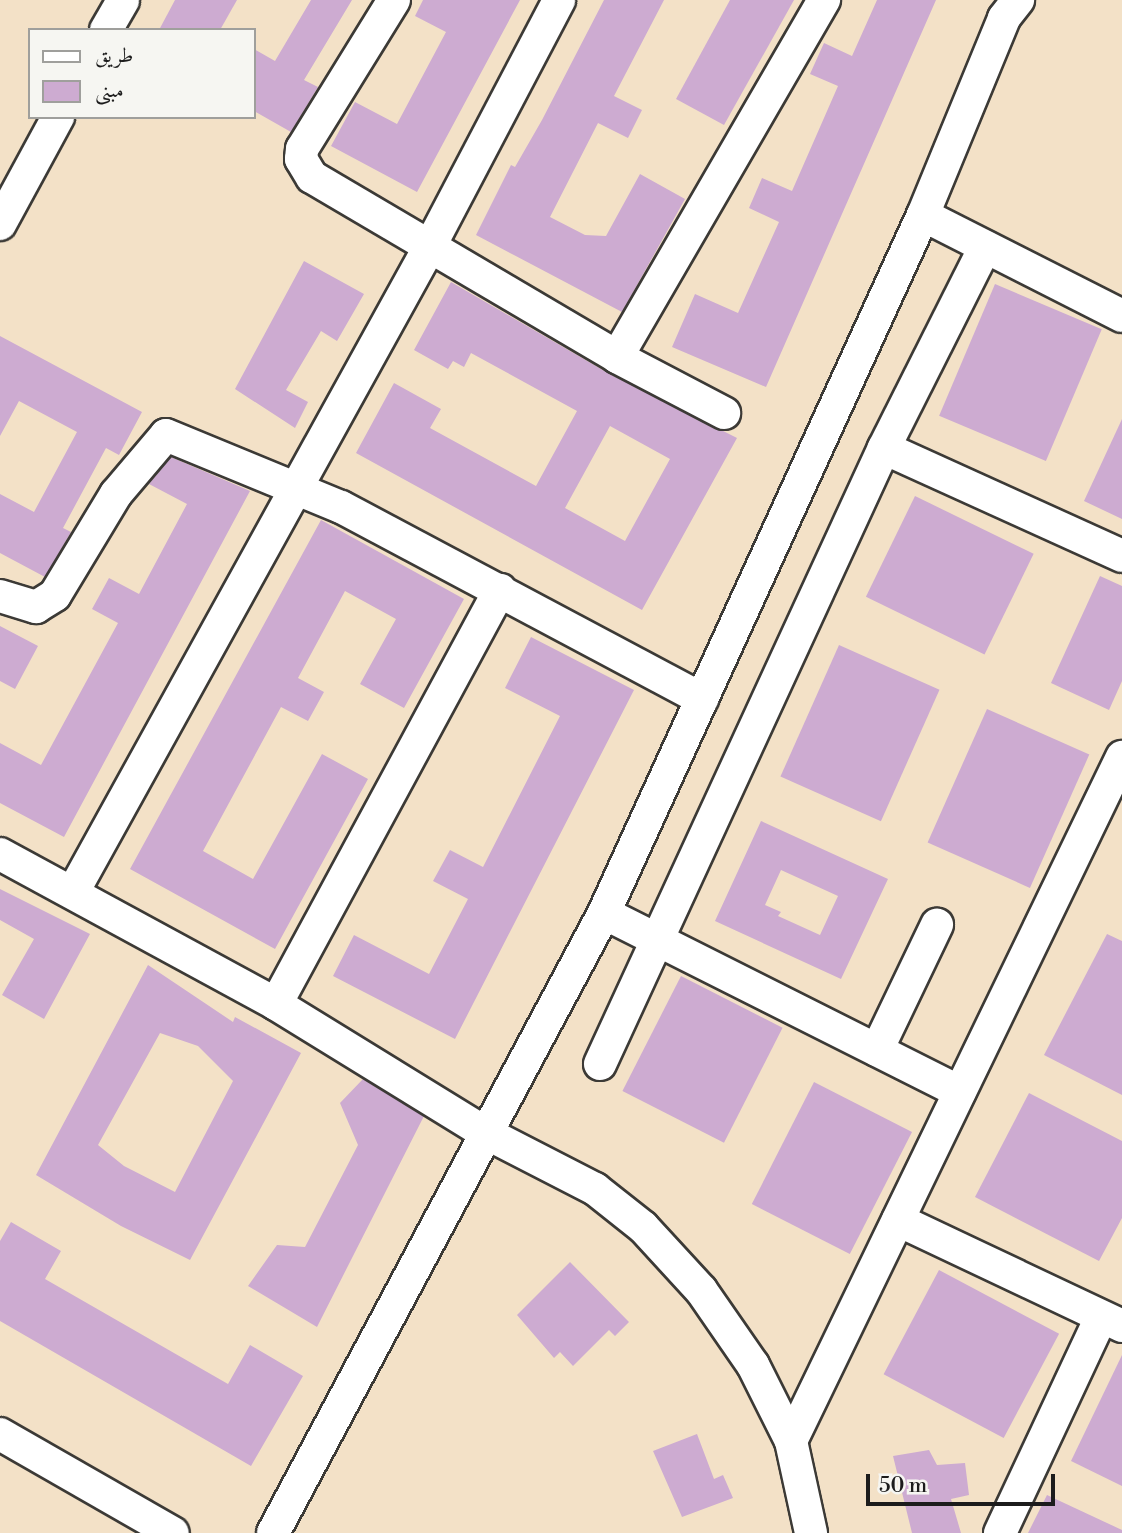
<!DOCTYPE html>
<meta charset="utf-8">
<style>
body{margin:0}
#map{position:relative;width:1122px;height:1533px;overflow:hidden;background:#f3e1c7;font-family:"Libre Bodoni",Amiri,serif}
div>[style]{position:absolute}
.building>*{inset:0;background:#cdabd1;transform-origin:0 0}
.roads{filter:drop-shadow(2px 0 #3c3a36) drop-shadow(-2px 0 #3c3a36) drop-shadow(0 2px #3c3a36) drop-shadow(0 -2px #3c3a36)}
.minor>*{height:32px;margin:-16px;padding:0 16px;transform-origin:16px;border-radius:16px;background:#fff}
span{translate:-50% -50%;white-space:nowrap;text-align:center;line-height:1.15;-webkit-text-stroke:5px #f6f6f2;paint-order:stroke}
.legend{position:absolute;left:28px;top:28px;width:228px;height:91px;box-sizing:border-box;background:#f6f6f2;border:2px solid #9f9f9c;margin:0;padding:9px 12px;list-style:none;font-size:21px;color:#1c1c1c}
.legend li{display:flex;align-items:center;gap:14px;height:35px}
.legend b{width:35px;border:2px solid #9f9f9c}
.scale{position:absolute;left:866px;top:1474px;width:189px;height:32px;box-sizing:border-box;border:4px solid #1c1c1c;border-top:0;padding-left:9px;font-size:21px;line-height:24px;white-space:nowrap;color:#1c1c1c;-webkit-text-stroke:5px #f6f6f2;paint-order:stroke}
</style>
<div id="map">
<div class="building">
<div style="clip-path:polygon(175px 0,237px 0,220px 30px,159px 30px)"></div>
<div style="clip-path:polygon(311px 0,352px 0,304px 80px,318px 87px,291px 132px,254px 111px,254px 49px,275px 61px)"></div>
<div style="clip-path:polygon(423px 0,520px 0,417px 192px,331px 146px,355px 102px,397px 124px,446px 32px,415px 16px)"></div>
<div style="clip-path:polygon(604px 0,664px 0,614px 96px,642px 110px,628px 138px,598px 123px,550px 217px,585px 235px,606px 236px,640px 174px,685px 199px,622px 312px,476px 235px,511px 165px,515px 167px,542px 120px)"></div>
<div style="clip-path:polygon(730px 0,794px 0,724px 125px,676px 99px)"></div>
<div style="clip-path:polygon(877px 0,936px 0,766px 387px,672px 347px,695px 294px,738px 313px,779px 222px,749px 208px,762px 178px,792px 191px,838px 86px,810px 74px,824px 43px,852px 56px)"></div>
<div style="clip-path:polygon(304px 261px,364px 294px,337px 341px,321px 331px,286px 390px,308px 402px,295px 428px,235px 389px)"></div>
<div style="clip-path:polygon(evenodd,451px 282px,608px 373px,737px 438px,642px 610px,356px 453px,394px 383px,441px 409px,430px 428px,536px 486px,577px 411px,471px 353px,464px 367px,453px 361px,448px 369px,414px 350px,451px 282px,610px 426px,670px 459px,625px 541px,565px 508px,610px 426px)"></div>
<div style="left:995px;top:284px;width:116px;height:143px;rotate:23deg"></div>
<div style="clip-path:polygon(0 336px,142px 412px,119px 455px,106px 448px,63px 528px,71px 532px,45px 577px,0 553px,0 494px,34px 512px,77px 432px,19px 401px,0 436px)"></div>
<div style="clip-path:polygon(1122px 419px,1122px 519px,1084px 501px)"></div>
<div style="clip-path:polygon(171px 457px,250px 491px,64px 837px,0 803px,0 743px,41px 765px,118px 623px,92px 609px,109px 578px,139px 594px,187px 504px,149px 484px)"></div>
<div style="left:915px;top:496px;width:132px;height:112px;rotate:26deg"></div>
<div style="clip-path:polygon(321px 520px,464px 599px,404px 708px,360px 684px,396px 619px,345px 591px,298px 678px,324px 692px,308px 721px,281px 707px,203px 851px,253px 879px,322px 754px,368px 779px,275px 949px,130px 869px)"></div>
<div style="clip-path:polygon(1100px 576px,1122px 586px,1122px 681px,1109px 710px,1051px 683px)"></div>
<div style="clip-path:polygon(0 626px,38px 646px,15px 689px,0 681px)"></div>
<div style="clip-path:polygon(531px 637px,634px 690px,455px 1039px,333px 976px,354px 935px,429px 974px,468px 899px,433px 881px,450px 850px,483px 867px,560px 716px,505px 688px)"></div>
<div style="left:839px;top:645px;width:110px;height:144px;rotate:24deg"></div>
<div style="left:987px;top:709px;width:112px;height:146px;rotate:24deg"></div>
<div style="clip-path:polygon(evenodd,761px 821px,888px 879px,841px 979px,715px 921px,761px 821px,781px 870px,838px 896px,820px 935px,778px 916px,781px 912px,765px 905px,781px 870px)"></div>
<div style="clip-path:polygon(0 889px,90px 934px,44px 1019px,2px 995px,34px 939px,0 920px)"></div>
<div style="clip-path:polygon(1107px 934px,1122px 941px,1122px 1095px,1044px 1055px)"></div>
<div style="clip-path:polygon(evenodd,148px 965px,233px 1022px,235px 1017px,301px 1053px,190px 1260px,121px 1226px,36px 1175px,148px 965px,160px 1033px,198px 1046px,233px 1081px,175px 1192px,124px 1166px,98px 1145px,160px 1033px)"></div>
<div style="left:681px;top:976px;width:114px;height:129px;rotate:27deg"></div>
<div style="clip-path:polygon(363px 1079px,424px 1116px,317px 1327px,248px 1286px,277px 1245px,305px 1247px,358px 1145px,340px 1103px)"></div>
<div style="left:814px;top:1082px;width:110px;height:137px;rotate:27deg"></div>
<div style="clip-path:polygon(1029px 1093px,1122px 1141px,1122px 1218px,1099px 1261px,975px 1197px)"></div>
<div style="clip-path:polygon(11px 1222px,61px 1251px,45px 1279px,228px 1384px,250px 1345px,303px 1376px,251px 1466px,0 1321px,0 1241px)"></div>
<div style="clip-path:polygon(570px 1262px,629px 1322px,615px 1336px,609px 1330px,573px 1366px,560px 1352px,554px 1358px,517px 1315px)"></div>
<div style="left:939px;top:1270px;width:136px;height:118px;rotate:28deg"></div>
<div style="clip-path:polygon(1122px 1355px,1122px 1486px,1071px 1461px)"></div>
<div style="clip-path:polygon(697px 1434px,714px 1479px,723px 1475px,733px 1498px,682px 1517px,653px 1451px)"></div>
<div style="clip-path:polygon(929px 1450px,937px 1465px,965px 1463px,969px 1495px,951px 1499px,961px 1533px,912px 1533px,893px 1456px)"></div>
<div style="clip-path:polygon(1047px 1495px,1122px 1530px,1122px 1533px,1028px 1533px)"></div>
</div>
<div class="roads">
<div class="minor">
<div style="left:394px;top:0;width:175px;rotate:121.7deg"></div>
<div style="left:302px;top:149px;width:10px;rotate:96deg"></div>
<div style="left:301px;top:159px;width:21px;rotate:59deg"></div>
<div style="left:312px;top:177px;width:354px;rotate:30.5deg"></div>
<div style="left:617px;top:357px;width:121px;rotate:27.6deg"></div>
<div style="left:106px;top:30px;width:34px;rotate:-60deg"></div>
<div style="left:923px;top:215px;width:223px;rotate:26.9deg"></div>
<div style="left:0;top:224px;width:122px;rotate:-61.5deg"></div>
<div style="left:617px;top:357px;width:413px;rotate:-59.9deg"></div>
<div style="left:884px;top:448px;width:261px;rotate:24.4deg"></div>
<div style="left:0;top:596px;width:38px;rotate:17deg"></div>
<div style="left:36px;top:607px;width:22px;rotate:-32deg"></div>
<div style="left:55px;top:595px;width:118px;rotate:-58.9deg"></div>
<div style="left:116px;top:494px;width:77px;rotate:-49.7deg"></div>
<div style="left:166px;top:435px;width:189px;rotate:22.4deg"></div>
<div style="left:341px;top:507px;width:409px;rotate:28deg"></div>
<div style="left:0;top:854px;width:314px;rotate:28.5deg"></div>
<div style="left:276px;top:1004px;width:246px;rotate:31.6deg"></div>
<div style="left:486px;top:1133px;width:123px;rotate:27.2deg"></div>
<div style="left:595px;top:1189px;width:61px;rotate:38.4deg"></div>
<div style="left:643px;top:1227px;width:86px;rotate:47.4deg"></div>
<div style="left:701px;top:1290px;width:91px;rotate:55.3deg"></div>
<div style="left:753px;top:1365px;width:85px;rotate:63.4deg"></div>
<div style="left:791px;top:1441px;width:94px;rotate:77.7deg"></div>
<div style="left:73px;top:892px;width:736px;rotate:-61.07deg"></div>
<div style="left:429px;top:248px;width:280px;rotate:-62.3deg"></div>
<div style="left:604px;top:913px;width:398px;rotate:26.7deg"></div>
<div style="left:276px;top:1004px;width:471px;rotate:-61.6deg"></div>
<div style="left:877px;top:1050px;width:139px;rotate:-64.4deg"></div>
<div style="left:600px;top:1064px;width:678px;rotate:-65.25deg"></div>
<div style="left:884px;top:448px;width:225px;rotate:-63.3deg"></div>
<div style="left:898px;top:1220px;width:248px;rotate:25.3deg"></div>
<div style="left:0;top:1434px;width:199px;rotate:29.8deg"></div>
<div style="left:791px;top:1441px;width:760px;rotate:-64.18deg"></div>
<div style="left:273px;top:1533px;width:703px;rotate:-61.9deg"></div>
<div style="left:604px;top:913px;width:767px;rotate:-65.44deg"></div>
<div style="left:923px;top:215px;width:213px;rotate:-67.6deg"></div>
<div style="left:1004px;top:18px;width:23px;rotate:-52deg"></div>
<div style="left:1000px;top:1533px;width:238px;rotate:-64.9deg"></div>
</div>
</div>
<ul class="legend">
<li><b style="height:9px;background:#fff"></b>طريق</li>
<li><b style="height:19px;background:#cdabd1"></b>مبنى</li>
</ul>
<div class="scale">50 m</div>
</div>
